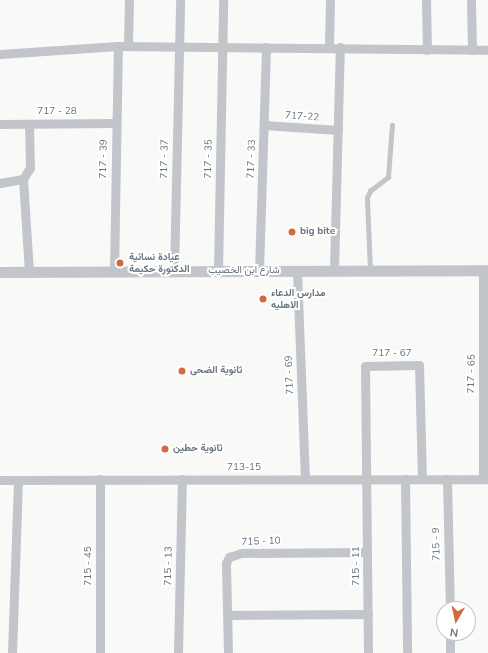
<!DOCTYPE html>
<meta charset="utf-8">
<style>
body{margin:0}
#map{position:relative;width:488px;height:653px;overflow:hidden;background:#f9f9f8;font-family:"Nunito Sans",Vazirmatn,sans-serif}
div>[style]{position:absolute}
.service>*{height:4.5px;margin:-2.25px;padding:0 2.25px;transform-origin:2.25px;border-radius:2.25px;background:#c2c5c9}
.minor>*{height:9px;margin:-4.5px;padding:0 4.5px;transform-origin:4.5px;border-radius:4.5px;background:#c2c5c9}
.tertiary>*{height:11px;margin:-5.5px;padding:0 5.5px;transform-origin:5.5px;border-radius:5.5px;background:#c2c5c9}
.dots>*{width:11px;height:11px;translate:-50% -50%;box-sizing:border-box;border:2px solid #fff;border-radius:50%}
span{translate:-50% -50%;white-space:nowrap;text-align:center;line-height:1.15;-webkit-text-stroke:4px #fff;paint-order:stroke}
.street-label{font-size:10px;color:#67747f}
.poi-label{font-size:10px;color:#67747f;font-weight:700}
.left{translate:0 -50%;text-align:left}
.north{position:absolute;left:436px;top:601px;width:40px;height:40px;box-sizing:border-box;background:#fff;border:1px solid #c2c7cc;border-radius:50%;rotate:189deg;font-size:11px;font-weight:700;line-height:16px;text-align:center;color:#67747f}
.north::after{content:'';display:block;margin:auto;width:14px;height:18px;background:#d06a41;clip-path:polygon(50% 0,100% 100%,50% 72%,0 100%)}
</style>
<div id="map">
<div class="service">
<div style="left:370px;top:271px;width:73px;rotate:-92.4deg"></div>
<div style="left:367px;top:198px;width:8px;rotate:-67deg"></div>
<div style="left:370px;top:191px;width:23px;rotate:-38deg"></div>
<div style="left:388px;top:177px;width:52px;rotate:-85.6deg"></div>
</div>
<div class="minor">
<div style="left:426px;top:0;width:50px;rotate:88.9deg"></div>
<div style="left:471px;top:0;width:50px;rotate:88.9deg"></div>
<div style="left:128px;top:46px;width:46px;rotate:-88.8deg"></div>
<div style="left:329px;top:47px;width:47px;rotate:-88.8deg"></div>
<div style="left:0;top:54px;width:118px;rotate:-3.9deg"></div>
<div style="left:118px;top:46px;width:370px;rotate:0.6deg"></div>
<div style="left:0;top:124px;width:115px;rotate:-0.5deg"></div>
<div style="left:264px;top:125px;width:74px;rotate:3.9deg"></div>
<div style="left:23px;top:179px;width:93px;rotate:86.3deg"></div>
<div style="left:0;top:183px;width:23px;rotate:-10deg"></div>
<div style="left:23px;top:179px;width:13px;rotate:-58deg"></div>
<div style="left:30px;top:168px;width:44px;rotate:-91.3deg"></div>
<div style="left:218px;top:271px;width:271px;rotate:-88.9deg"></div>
<div style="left:259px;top:271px;width:224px;rotate:-88.2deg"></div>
<div style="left:297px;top:271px;width:208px;rotate:87.8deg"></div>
<div style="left:334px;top:271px;width:224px;rotate:-88.5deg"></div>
<div style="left:114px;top:272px;width:226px;rotate:-89deg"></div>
<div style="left:174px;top:272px;width:272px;rotate:-88.7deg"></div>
<div style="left:405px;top:479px;width:174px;rotate:89.3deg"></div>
<div style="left:447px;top:479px;width:130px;rotate:88.7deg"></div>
<div style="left:483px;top:479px;width:209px;rotate:-90deg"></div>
<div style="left:0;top:480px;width:488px;rotate:-0.1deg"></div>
<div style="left:228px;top:615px;width:140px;rotate:-0.4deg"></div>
<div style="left:450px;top:633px;width:20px;rotate:90deg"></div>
<div style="left:12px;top:653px;width:173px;rotate:-88deg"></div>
<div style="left:100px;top:653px;width:174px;rotate:-90deg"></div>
<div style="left:178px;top:653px;width:174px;rotate:-88.7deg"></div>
<div style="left:228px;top:653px;width:90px;rotate:-91.3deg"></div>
<div style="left:226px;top:563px;width:7px;rotate:-63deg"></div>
<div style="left:229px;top:557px;width:13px;rotate:-18deg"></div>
<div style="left:241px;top:553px;width:126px;rotate:-0.5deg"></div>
<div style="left:368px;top:653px;width:287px;rotate:-90.6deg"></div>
<div style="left:365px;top:366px;width:54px;rotate:-1.1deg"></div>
<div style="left:419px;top:365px;width:114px;rotate:88.5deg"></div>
</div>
<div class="tertiary">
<div style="left:0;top:272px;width:488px;rotate:-0.2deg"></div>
</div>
<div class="dots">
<div style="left:292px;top:232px;background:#d06a41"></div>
<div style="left:120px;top:263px;background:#d06a41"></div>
<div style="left:263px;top:299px;background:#d06a41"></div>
<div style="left:182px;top:371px;background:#d06a41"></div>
<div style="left:165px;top:449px;background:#d06a41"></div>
</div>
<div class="street-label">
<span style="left:57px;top:112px">717 - 28</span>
<span style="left:302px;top:117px;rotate:4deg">717-22</span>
<span style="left:104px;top:159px;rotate:-89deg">717 - 39</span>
<span style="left:165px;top:159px;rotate:-89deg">717 - 37</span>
<span style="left:209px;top:159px;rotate:-89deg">717 - 35</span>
<span style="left:252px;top:159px;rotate:-88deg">717 - 33</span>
<span style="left:244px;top:271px">شارع ابن الخصيب</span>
<span style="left:392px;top:354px">717 - 67</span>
<span style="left:472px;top:374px;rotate:-89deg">717 - 65</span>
<span style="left:290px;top:375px;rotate:-92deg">717 - 69</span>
<span style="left:244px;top:468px">713-15</span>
<span style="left:261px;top:542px;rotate:-2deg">715 - 10</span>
<span style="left:437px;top:544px;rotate:-91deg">715 - 9</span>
<span style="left:89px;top:566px;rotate:-90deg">715 - 45</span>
<span style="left:169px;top:566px;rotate:-89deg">715 - 13</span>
<span style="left:357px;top:566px;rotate:-90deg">715 - 11</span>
</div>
<div class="poi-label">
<span class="left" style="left:300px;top:232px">big bite</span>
<span class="left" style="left:129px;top:263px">عيادة نسائية<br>الدكتورة حكيمة</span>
<span class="left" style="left:271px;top:299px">مدارس الدعاء<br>الاهليه</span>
<span class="left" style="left:190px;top:371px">ثانوية الضحى</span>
<span class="left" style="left:173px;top:449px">ثانوية حطين</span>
</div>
<div class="north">N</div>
</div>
